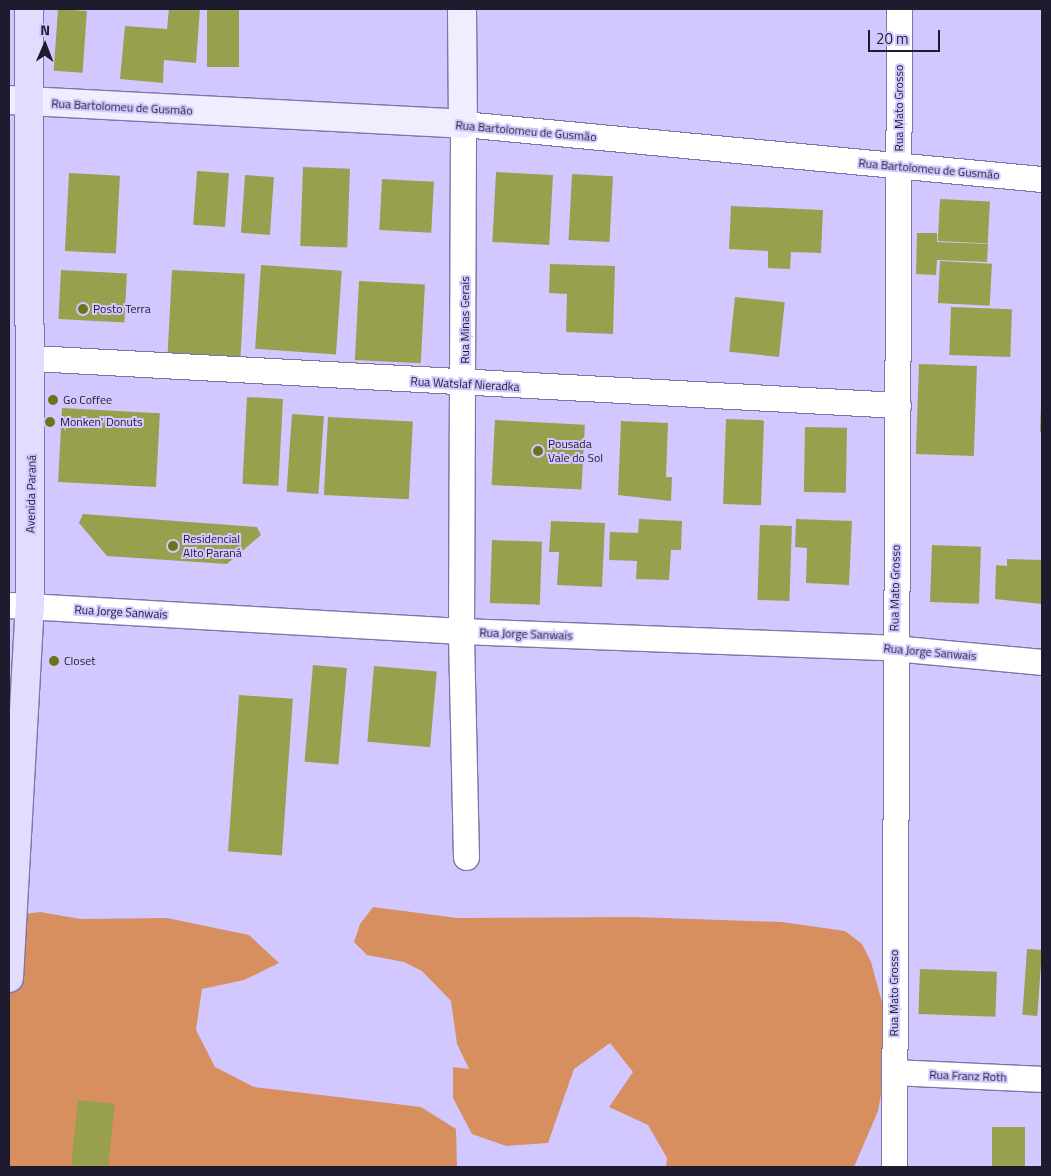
<!DOCTYPE html>
<meta charset="utf-8">
<style>
body{margin:0}
#map{position:relative;width:1051px;height:1176px;overflow:hidden;background:#d2c8ff;font-family:"Titillium Web",sans-serif}
div>[style]{position:absolute}
.forest>*{inset:0;background:#d78f60}
.building>*{inset:0;background:#99a04d;transform-origin:0 0}
.roads{filter:drop-shadow(1px 0 #7e74a6) drop-shadow(-1px 0 #7e74a6) drop-shadow(0 1px #7e74a6) drop-shadow(0 -1px #7e74a6)}
.minor>*{height:25px;margin:-12.5px;padding:0 12.5px;transform-origin:12.5px;border-radius:12.5px;background:#fff}
.secondary>*{height:28px;margin:-14px;padding:0 14px;transform-origin:14px;border-radius:14px;background:#f1edff}
.primary>*{height:28px;margin:-14px;padding:0 14px;transform-origin:14px;border-radius:14px;background:#e2dcff}
.dots>*{width:14px;height:14px;translate:-50% -50%;box-sizing:border-box;border:2px solid #d2c8ff;border-radius:50%}
span{translate:-50% -50%;white-space:nowrap;text-align:center;line-height:1.15;-webkit-text-stroke:4px #d2c8ff;paint-order:stroke}
.street-label{font-size:12px;color:#1f1b2f}
.poi-label{font-size:12px;color:#1f1b2f}
.left{translate:0 -50%;text-align:left}
.frame{position:absolute;inset:0;border:10px solid #1f1b2f;pointer-events:none}
.north{position:absolute;left:20px;top:20px;width:50px;height:50px;-webkit-text-stroke:4px #d2c8ff;paint-order:stroke;rotate:1deg;font-size:14px;font-weight:700;line-height:20px;text-align:center;color:#1f1b2f}
.north::after{content:'';display:block;margin:auto;width:18px;height:22px;background:#1f1b2f;clip-path:polygon(50% 0,100% 100%,50% 72%,0 100%)}
.scale{position:absolute;left:868px;top:30px;width:72px;height:22px;box-sizing:border-box;border:2px solid #1f1b2f;border-top:0;padding-left:6px;font-size:15px;line-height:18px;white-space:nowrap;color:#1f1b2f;-webkit-text-stroke:4px #d2c8ff;paint-order:stroke}
</style>
<div id="map">
<div class="forest">
<div style="clip-path:polygon(373px 907px,457px 918px,636px 917px,782px 922px,845px 931px,862px 944px,871px 962px,883px 1006px,882px 1088px,878px 1111px,854px 1167px,666px 1167px,667px 1158px,648px 1125px,609px 1107px,633px 1072px,610px 1043px,574px 1069px,548px 1143px,506px 1146px,472px 1134px,453px 1098px,453px 1067px,469px 1069px,457px 1044px,451px 1001px,422px 971px,404px 962px,367px 955px,354px 942px,360px 924px)"></div>
<div style="clip-path:polygon(40px 912px,81px 919px,167px 918px,249px 935px,279px 963px,244px 980px,202px 989px,196px 1030px,215px 1067px,254px 1087px,421px 1107px,456px 1129px,457px 1167px,9px 1167px,9px 916px)"></div>
</div>
<div class="building">
<div style="left:58px;top:9px;width:29px;height:62px;rotate:4deg"></div>
<div style="clip-path:polygon(169px 9px,200px 9px,196px 63px,164px 60px,163px 83px,120px 79px,125px 26px,167px 29px)"></div>
<div style="left:207px;top:9px;width:32px;height:58px"></div>
<div style="left:303px;top:167px;width:47px;height:79px;rotate:2deg"></div>
<div style="left:197px;top:171px;width:32px;height:54px;rotate:4deg"></div>
<div style="left:496px;top:172px;width:57px;height:70px;rotate:3deg"></div>
<div style="left:69px;top:173px;width:51px;height:78px;rotate:3deg"></div>
<div style="left:572px;top:174px;width:41px;height:66px;rotate:3deg"></div>
<div style="left:245px;top:175px;width:29px;height:58px;rotate:4deg"></div>
<div style="left:382px;top:179px;width:52px;height:51px;rotate:3deg"></div>
<div style="left:940px;top:199px;width:50px;height:42px;rotate:3deg"></div>
<div style="clip-path:polygon(731px 206px,823px 210px,821px 253px,791px 252px,790px 269px,768px 268px,768px 251px,729px 249px)"></div>
<div style="clip-path:polygon(917px 233px,937px 233px,937px 242px,988px 244px,987px 262px,937px 260px,936px 275px,916px 274px)"></div>
<div style="left:940px;top:261px;width:52px;height:42px;rotate:3deg"></div>
<div style="clip-path:polygon(550px 264px,615px 266px,613px 334px,566px 332px,567px 294px,549px 293px)"></div>
<div style="left:261px;top:265px;width:81px;height:84px;rotate:4deg"></div>
<div style="left:61px;top:270px;width:66px;height:49px;rotate:3deg"></div>
<div style="left:172px;top:270px;width:73px;height:83px;rotate:3deg"></div>
<div style="left:359px;top:281px;width:66px;height:79px;rotate:3deg"></div>
<div style="left:735px;top:297px;width:50px;height:55px;rotate:6deg"></div>
<div style="left:951px;top:307px;width:61px;height:48px;rotate:2deg"></div>
<div style="left:919px;top:364px;width:58px;height:90px;rotate:2deg"></div>
<div style="left:247px;top:397px;width:36px;height:87px;rotate:3deg"></div>
<div style="clip-path:polygon(1041px 404px,1042px 404px,1042px 432px,1040px 432px)"></div>
<div style="left:62px;top:408px;width:98px;height:74px;rotate:3deg"></div>
<div style="left:292px;top:414px;width:32px;height:78px;rotate:4deg"></div>
<div style="left:328px;top:417px;width:85px;height:78px;rotate:3deg"></div>
<div style="left:726px;top:419px;width:38px;height:85px;rotate:2deg"></div>
<div style="left:495px;top:420px;width:90px;height:65px;rotate:3deg"></div>
<div style="clip-path:polygon(621px 421px,668px 423px,666px 477px,672px 477px,671px 501px,618px 495px)"></div>
<div style="left:805px;top:427px;width:42px;height:65px;rotate:1deg"></div>
<div style="clip-path:polygon(83px 514px,257px 527px,261px 535px,227px 564px,107px 556px,79px 523px)"></div>
<div style="clip-path:polygon(639px 519px,682px 521px,681px 550px,671px 550px,669px 580px,636px 579px,637px 561px,609px 560px,610px 532px,638px 533px)"></div>
<div style="clip-path:polygon(796px 519px,852px 521px,849px 585px,806px 583px,807px 548px,795px 547px)"></div>
<div style="clip-path:polygon(551px 521px,605px 523px,602px 587px,557px 585px,559px 552px,549px 552px)"></div>
<div style="left:760px;top:525px;width:32px;height:75px;rotate:2deg"></div>
<div style="left:492px;top:540px;width:50px;height:63px;rotate:2deg"></div>
<div style="left:932px;top:545px;width:49px;height:57px;rotate:2deg"></div>
<div style="clip-path:polygon(1007px 559px,1042px 560px,1042px 604px,995px 599px,996px 565px,1007px 566px)"></div>
<div style="left:313px;top:665px;width:34px;height:97px;rotate:5deg"></div>
<div style="left:374px;top:666px;width:63px;height:76px;rotate:5deg"></div>
<div style="left:239px;top:695px;width:54px;height:157px;rotate:4deg"></div>
<div style="left:1027px;top:949px;width:15px;height:66px;rotate:4deg"></div>
<div style="left:920px;top:969px;width:77px;height:45px;rotate:2deg"></div>
<div style="left:78px;top:1100px;width:37px;height:65px;rotate:6deg"></div>
<div style="left:992px;top:1127px;width:33px;height:40px"></div>
</div>
<div class="roads">
<div class="minor">
<div style="left:33px;top:358px;width:866px;rotate:3.11deg"></div>
<div style="left:9px;top:605px;width:453px;rotate:3.3deg"></div>
<div style="left:461px;top:631px;width:433px;rotate:2.2deg"></div>
<div style="left:894px;top:648px;width:149px;rotate:5.4deg"></div>
<div style="left:466px;top:857px;width:226px;rotate:-91.3deg"></div>
<div style="left:461px;top:631px;width:507px;rotate:-89.77deg"></div>
<div style="left:463px;top:124px;width:582px;rotate:5.43deg"></div>
<div style="left:894px;top:1072px;width:148px;rotate:2.7deg"></div>
<div style="left:894px;top:1167px;width:1158px;rotate:-89.75deg"></div>
</div>
<div class="secondary">
<div style="left:9px;top:100px;width:455px;rotate:3deg"></div>
<div style="left:463px;top:124px;width:115px;rotate:-90.5deg"></div>
</div>
<div class="primary">
<div style="left:9px;top:978px;width:373px;rotate:-86.8deg"></div>
<div style="left:30px;top:606px;width:597px;rotate:-90.1deg"></div>
</div>
</div>
<div class="dots">
<div style="left:83px;top:309px;background:#6d731b"></div>
<div style="left:53px;top:400px;background:#6d731b"></div>
<div style="left:50px;top:422px;background:#6d731b"></div>
<div style="left:538px;top:451px;background:#6d731b"></div>
<div style="left:173px;top:546px;background:#6d731b"></div>
<div style="left:54px;top:661px;background:#6d731b"></div>
</div>
<div class="street-label">
<span style="left:122px;top:107px;rotate:3deg">Rua Bartolomeu de Gusmão</span>
<span style="left:899px;top:108px;rotate:-90deg">Rua Mato Grosso</span>
<span style="left:526px;top:131px;rotate:5deg">Rua Bartolomeu de Gusmão</span>
<span style="left:929px;top:169px;rotate:5deg">Rua Bartolomeu de Gusmão</span>
<span style="left:465px;top:320px;rotate:-90deg">Rua Minas Gerais</span>
<span style="left:465px;top:384px;rotate:3deg">Rua Watslaf Nieradka</span>
<span style="left:31px;top:494px;rotate:-89deg">Avenida Paraná</span>
<span style="left:895px;top:588px;rotate:-89deg">Rua Mato Grosso</span>
<span style="left:121px;top:612px;rotate:3deg">Rua Jorge Sanwais</span>
<span style="left:526px;top:634px;rotate:2deg">Rua Jorge Sanwais</span>
<span style="left:930px;top:652px;rotate:5deg">Rua Jorge Sanwais</span>
<span style="left:894px;top:993px;rotate:-90deg">Rua Mato Grosso</span>
<span style="left:968px;top:1076px;rotate:2deg">Rua Franz Roth</span>
</div>
<div class="poi-label">
<span class="left" style="left:93px;top:309px">Posto Terra</span>
<span class="left" style="left:63px;top:400px">Go Coffee</span>
<span class="left" style="left:60px;top:422px">Monken' Donuts</span>
<span class="left" style="left:548px;top:451px">Pousada<br>Vale do Sol</span>
<span class="left" style="left:183px;top:546px">Residencial<br>Alto Paraná</span>
<span class="left" style="left:64px;top:661px">Closet</span>
</div>
<div class="frame"></div>
<div class="north">N</div>
<div class="scale">20 m</div>
</div>
